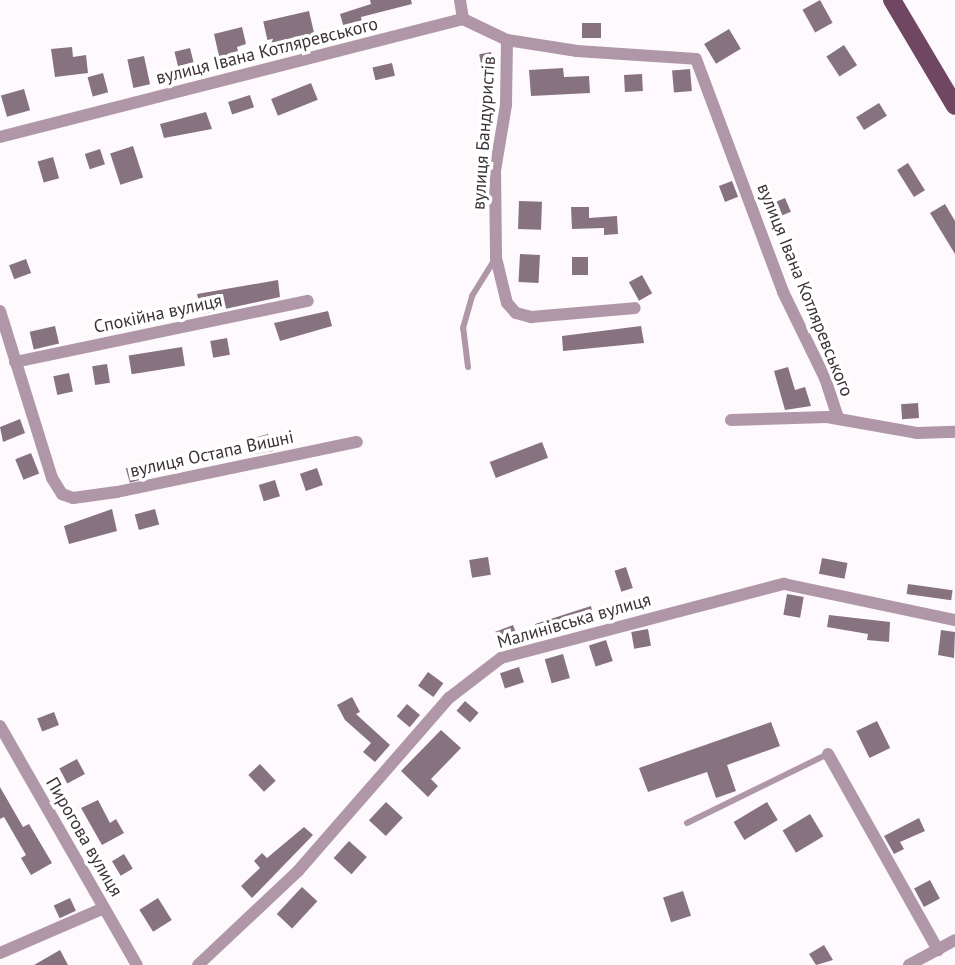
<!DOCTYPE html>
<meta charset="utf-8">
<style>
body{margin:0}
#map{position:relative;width:955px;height:965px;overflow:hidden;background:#fef9fc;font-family:"PT Sans",sans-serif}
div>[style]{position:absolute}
.building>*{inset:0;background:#86737f;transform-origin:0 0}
.service>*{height:6px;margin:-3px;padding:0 3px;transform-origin:3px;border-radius:3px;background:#af97a7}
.minor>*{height:12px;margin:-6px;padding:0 6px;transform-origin:6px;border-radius:6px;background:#af97a7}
.primary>*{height:18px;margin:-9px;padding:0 9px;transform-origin:9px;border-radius:9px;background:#6f4762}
span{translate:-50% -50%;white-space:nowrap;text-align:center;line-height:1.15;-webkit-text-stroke:7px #fff;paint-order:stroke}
.street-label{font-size:18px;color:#3b3338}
</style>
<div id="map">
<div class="building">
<div style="clip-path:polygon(370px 0,411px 0,412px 4px,361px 17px,362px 23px,344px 28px,340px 14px,371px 4px)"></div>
<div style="left:820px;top:0;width:26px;height:20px;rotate:61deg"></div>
<div style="left:309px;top:11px;width:26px;height:47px;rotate:77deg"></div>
<div style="left:582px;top:23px;width:19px;height:15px"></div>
<div style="clip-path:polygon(242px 27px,246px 44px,237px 47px,240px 61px,221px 65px,214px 34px)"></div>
<div style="left:729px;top:29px;width:23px;height:29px;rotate:59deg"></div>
<div style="left:844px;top:45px;width:24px;height:21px;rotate:57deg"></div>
<div style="clip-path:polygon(72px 47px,73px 57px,86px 55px,88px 73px,55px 77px,51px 49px)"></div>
<div style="left:190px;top:48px;width:16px;height:16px;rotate:76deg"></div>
<div style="left:491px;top:52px;width:20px;height:12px;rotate:79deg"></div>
<div style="left:144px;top:56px;width:29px;height:17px;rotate:78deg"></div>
<div style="left:392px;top:63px;width:13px;height:20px;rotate:77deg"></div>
<div style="clip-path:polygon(563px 68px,564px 77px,589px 76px,590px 93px,531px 96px,529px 70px)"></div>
<div style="left:690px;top:69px;width:22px;height:18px;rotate:85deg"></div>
<div style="left:103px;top:73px;width:20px;height:16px;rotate:75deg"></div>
<div style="left:642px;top:74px;width:17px;height:18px;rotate:87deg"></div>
<div style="left:311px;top:83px;width:18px;height:43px;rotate:68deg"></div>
<div style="left:24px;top:89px;width:22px;height:24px;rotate:74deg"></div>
<div style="left:250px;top:95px;width:13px;height:23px;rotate:72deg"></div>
<div style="left:879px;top:103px;width:15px;height:27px;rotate:58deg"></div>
<div style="clip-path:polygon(206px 112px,212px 129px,164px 138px,160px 124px)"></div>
<div style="left:133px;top:146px;width:33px;height:24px;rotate:72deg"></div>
<div style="left:100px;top:149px;width:16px;height:16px;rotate:72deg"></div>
<div style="left:53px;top:157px;width:22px;height:16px;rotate:74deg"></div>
<div style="left:908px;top:163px;width:32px;height:13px;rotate:58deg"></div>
<div style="left:732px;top:181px;width:17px;height:14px;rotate:69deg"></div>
<div style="left:785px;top:198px;width:15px;height:18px;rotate:67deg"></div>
<div style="left:519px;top:201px;width:23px;height:28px;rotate:2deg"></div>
<div style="clip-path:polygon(945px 204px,955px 221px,955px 254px,930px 213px)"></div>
<div style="clip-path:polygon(571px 207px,589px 207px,589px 218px,617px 216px,618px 234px,604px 235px,604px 228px,572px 229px)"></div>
<div style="left:520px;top:254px;width:20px;height:28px;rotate:3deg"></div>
<div style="left:572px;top:257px;width:16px;height:18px"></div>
<div style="left:26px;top:259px;width:15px;height:18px;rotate:70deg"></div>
<div style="left:642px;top:275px;width:21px;height:15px;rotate:61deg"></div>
<div style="clip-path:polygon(278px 280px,280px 297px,202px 314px,197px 294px)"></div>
<div style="clip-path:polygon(328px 311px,332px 326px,280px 341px,274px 323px)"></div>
<div style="left:55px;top:326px;width:18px;height:26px;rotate:77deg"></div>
<div style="clip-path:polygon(641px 326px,644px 343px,563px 351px,562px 336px)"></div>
<div style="left:227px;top:338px;width:17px;height:17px;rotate:80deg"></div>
<div style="left:182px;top:347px;width:19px;height:54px;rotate:81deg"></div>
<div style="left:107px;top:364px;width:19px;height:15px;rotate:81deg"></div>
<div style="clip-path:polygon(788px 367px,795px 390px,805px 387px,811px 406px,785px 410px,774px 371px)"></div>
<div style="left:69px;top:373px;width:19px;height:16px;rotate:78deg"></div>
<div style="left:918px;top:403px;width:15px;height:17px;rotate:86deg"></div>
<div style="clip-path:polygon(20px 419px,25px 433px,3px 442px,0 427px)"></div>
<div style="clip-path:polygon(268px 434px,273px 451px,255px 454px,251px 439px)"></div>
<div style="left:542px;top:442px;width:17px;height:56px;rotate:69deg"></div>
<div style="left:31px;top:453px;width:22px;height:17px;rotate:68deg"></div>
<div style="left:144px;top:463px;width:15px;height:19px;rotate:74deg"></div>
<div style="left:317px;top:468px;width:18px;height:18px;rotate:71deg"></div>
<div style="left:275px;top:480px;width:17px;height:17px;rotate:73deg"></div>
<div style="clip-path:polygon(112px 509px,117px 531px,69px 544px,64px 526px)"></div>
<div style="left:155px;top:509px;width:16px;height:21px;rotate:75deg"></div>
<div style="left:488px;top:557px;width:18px;height:19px;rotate:81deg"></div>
<div style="left:822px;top:558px;width:26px;height:16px;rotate:11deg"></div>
<div style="left:626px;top:567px;width:22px;height:12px;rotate:72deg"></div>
<div style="left:908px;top:584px;width:45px;height:10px;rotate:8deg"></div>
<div style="left:787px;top:594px;width:17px;height:21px;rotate:10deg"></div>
<div style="clip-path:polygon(591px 606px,594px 621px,537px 632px,535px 624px)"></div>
<div style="clip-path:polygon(829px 615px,890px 622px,889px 642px,867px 640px,868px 634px,827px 627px)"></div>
<div style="left:513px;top:625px;width:17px;height:19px;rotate:69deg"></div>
<div style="left:648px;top:629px;width:17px;height:17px;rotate:80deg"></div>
<div style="clip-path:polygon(941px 630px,955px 632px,954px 658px,938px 655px)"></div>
<div style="left:606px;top:640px;width:22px;height:18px;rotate:72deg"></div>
<div style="left:563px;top:654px;width:25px;height:19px;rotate:74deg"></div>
<div style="left:519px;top:667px;width:16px;height:20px;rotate:72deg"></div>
<div style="left:428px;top:672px;width:19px;height:17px;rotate:36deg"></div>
<div style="clip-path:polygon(352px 697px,360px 712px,356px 714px,390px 745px,375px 762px,363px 752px,371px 743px,345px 720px,337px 705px)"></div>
<div style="left:465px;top:701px;width:18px;height:13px;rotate:41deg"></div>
<div style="left:407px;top:704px;width:17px;height:16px;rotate:40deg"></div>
<div style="left:54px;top:712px;width:14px;height:18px;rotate:69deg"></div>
<div style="left:877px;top:721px;width:30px;height:23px;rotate:64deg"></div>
<div style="clip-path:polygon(771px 722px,780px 746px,727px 765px,736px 791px,716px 798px,707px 772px,648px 792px,639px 768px)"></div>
<div style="clip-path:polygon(441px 730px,461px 748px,431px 779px,438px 786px,428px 797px,401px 771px)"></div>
<div style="left:77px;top:759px;width:17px;height:20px;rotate:62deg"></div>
<div style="left:260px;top:764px;width:23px;height:16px;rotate:47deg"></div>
<div style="clip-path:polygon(0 787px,23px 827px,29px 824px,52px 863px,31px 875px,21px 858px,26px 855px,4px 817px,0 819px)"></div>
<div style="clip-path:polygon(98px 800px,110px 823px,116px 819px,124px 833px,102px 845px,81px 808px)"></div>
<div style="left:386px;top:802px;width:23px;height:25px;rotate:43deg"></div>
<div style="left:767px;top:802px;width:21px;height:39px;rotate:59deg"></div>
<div style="left:810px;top:814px;width:26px;height:32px;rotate:59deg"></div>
<div style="clip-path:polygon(919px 818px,925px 831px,900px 842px,904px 849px,894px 854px,884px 836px)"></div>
<div style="clip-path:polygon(304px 827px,313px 835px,252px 898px,241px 886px,260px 868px,254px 861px,262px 853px,267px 858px)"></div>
<div style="left:349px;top:841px;width:24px;height:23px;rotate:42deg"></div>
<div style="left:124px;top:854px;width:17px;height:14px;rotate:59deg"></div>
<div style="left:930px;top:880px;width:21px;height:18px;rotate:62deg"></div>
<div style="left:302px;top:887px;width:21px;height:37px;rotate:43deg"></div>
<div style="left:683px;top:891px;width:26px;height:21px;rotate:72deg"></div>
<div style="left:70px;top:898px;width:14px;height:18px;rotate:65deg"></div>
<div style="left:158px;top:898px;width:26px;height:22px;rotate:58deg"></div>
<div style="clip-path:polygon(824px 945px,833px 960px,816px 965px,809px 954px)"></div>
<div style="clip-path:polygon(60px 950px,68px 965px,34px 965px)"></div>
</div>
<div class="service">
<div style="left:468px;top:367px;width:39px;rotate:-97deg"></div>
<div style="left:463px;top:328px;width:33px;rotate:-74deg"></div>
<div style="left:472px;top:296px;width:44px;rotate:-58.1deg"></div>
<div style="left:687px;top:823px;width:157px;rotate:-26.1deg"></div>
</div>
<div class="minor">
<div style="left:460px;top:0;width:19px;rotate:81deg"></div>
<div style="left:507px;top:40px;width:65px;rotate:90.9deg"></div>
<div style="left:506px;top:105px;width:67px;rotate:99.5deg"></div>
<div style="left:495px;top:171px;width:87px;rotate:89.3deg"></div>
<div style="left:496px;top:258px;width:46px;rotate:76.3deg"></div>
<div style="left:507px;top:303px;width:13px;rotate:48deg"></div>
<div style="left:516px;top:313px;width:16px;rotate:15deg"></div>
<div style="left:531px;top:317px;width:104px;rotate:-4.9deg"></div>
<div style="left:0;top:137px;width:478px;rotate:-14.3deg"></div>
<div style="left:463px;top:19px;width:49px;rotate:25.5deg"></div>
<div style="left:507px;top:40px;width:71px;rotate:8.9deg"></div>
<div style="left:577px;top:51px;width:119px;rotate:3.8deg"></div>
<div style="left:696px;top:59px;width:249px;rotate:69.5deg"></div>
<div style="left:783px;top:292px;width:96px;rotate:64deg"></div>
<div style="left:825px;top:378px;width:42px;rotate:72deg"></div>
<div style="left:0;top:311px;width:175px;rotate:72.7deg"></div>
<div style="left:52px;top:478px;width:19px;rotate:58deg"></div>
<div style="left:62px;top:494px;width:12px;rotate:20deg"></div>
<div style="left:73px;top:498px;width:44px;rotate:-7.8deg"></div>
<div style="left:117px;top:492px;width:245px;rotate:-11.8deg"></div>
<div style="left:15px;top:362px;width:299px;rotate:-11.8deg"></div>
<div style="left:731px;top:420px;width:96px;rotate:-1.8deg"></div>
<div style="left:827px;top:417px;width:91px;rotate:10.1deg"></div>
<div style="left:917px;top:433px;width:38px;rotate:-2deg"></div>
<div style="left:0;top:726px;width:275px;rotate:60.2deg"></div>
<div style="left:828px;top:754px;width:225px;rotate:60.7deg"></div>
<div style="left:0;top:953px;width:113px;rotate:-23.4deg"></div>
<div style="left:198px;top:965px;width:137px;rotate:-43.2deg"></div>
<div style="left:298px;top:871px;width:230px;rotate:-48.9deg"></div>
<div style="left:449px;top:698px;width:66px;rotate:-37.6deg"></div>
<div style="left:501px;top:658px;width:293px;rotate:-14.7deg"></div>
<div style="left:784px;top:584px;width:175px;rotate:11.9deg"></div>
<div style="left:909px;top:965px;width:52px;rotate:-28.5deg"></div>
</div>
<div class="primary">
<div style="left:892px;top:0;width:123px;rotate:59.3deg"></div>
</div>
<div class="street-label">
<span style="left:267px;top:51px;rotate:-14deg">вулиця Івана Котляревського</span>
<span style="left:484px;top:133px;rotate:-86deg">вулиця Бандуристів</span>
<span style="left:805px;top:290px;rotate:68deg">вулиця Івана Котляревського</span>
<span style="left:158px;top:314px;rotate:-12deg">Спокійна вулиця</span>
<span style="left:212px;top:454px;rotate:-12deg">вулиця Остапа Вишні</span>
<span style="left:574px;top:621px;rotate:-16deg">Малинівська вулиця</span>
<span style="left:84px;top:837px;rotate:60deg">Пирогова вулиця</span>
</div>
</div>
